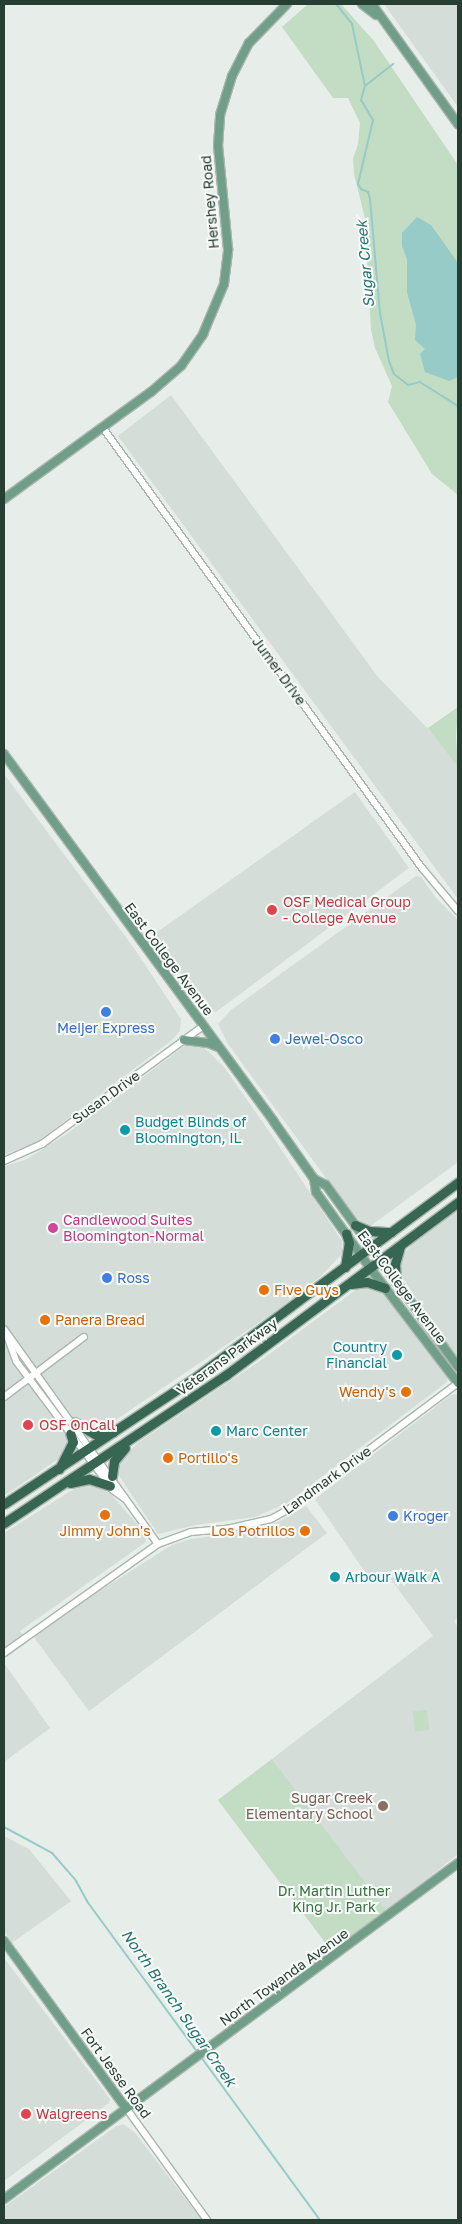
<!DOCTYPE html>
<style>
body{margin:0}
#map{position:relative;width:462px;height:2224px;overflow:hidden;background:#e7eee9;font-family:"Golos Text",sans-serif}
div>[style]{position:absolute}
.built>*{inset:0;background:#d5ddd8}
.green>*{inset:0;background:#c3dcc4;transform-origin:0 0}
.water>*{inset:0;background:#96cbc8}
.stream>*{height:2px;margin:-1px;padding:0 1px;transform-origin:1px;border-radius:1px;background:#96cbc8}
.roads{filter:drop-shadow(1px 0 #aab6af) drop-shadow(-1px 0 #aab6af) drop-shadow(0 1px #aab6af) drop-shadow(0 -1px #aab6af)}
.minor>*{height:6px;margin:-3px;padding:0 3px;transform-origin:3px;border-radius:3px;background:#fff}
.major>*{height:8px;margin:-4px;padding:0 4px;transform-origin:4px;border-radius:4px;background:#719e89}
.highway>*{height:9px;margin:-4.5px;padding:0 4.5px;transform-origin:4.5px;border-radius:4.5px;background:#376753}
.dots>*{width:14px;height:14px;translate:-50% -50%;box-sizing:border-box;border:2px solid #f7faf8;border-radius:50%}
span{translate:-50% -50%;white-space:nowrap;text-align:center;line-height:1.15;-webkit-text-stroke:4px #f7faf8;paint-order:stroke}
.street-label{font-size:14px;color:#273e33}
.health-label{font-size:14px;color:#be3a42}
.left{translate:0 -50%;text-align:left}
.shop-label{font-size:14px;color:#366cbe}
.culture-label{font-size:14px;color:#0d838f}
.right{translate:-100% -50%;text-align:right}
.hotel-label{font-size:14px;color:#b23c85}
.food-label{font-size:14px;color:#c56008}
.education-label{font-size:14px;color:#785e54}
.park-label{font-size:14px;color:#367040}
.water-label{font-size:15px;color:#287470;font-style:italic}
.frame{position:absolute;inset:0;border:5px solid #273e33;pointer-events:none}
</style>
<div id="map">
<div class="built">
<div style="clip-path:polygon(384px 4px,458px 4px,458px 107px)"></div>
<div style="clip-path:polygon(171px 395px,378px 677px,434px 735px,458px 767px,458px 899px,118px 436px)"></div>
<div style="clip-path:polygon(4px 774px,134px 948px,181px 1019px,180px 1031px,171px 1041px,37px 1142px,4px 1155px)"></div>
<div style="clip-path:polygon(355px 792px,409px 868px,216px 1012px,208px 1010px,153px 935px)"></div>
<div style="clip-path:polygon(416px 876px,421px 877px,436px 898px,458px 920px,458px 1162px,369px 1227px,355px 1217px,345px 1204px,228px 1044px,218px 1024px,231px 1010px)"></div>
<div style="clip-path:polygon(201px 1044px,224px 1067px,273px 1137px,342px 1241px,342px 1254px,320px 1277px,273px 1313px,4px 1496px,4px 1166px,25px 1160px,65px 1135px,186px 1045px)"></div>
<div style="clip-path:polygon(458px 1209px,458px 1360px,400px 1274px,399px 1267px,400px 1259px,413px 1243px)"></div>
<div style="clip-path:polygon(361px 1286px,375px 1287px,384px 1293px,448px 1374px,447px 1382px,287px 1503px,255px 1517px,196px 1525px,158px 1534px,119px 1476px,120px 1460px,139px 1442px,264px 1358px)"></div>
<div style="clip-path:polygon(458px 1394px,458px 1618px,454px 1621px,458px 1627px,458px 1854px,386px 1912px,272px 1759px,433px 1636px,387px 1574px,377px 1574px,371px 1581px,315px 1499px,451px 1395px)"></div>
<div style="clip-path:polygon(90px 1483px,110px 1493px,144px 1532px,146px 1542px,20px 1631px,28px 1642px,4px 1659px,4px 1533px,77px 1487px)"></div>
<div style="clip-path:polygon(306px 1506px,327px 1533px,89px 1711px,35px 1639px,34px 1636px,90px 1597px,172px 1545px,191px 1539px,252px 1531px,280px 1521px)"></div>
<div style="clip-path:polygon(4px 1663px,50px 1728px,4px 1762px)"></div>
<div style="clip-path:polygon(4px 1836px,29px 1849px,71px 1901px,12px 1943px,4px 1931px)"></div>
<div style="clip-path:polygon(4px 1958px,110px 2099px,109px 2103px,4px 2181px)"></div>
<div style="clip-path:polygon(123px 2124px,135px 2133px,202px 2220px,4px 2220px,4px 2207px,115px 2127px)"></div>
</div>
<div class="green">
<div style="clip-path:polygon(308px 4px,341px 4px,374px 41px,458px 165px,458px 495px,432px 474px,388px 402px,392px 386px,375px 348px,371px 330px,365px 219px,354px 174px,353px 159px,358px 144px,360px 123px,348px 98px,333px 98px,282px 27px)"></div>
<div style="clip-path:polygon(458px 707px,456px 737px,458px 767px,428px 728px)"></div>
<div style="left:427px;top:1710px;width:20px;height:14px;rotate:84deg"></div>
<div style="left:272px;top:1759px;width:191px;height:68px;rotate:53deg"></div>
</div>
<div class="water">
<div style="clip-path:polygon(417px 217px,431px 225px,458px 263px,458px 377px,449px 381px,425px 372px,420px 354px,425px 349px,415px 340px,416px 325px,407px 292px,407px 259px,402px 246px,402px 233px)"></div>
</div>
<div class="stream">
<div style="left:336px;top:4px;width:26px;rotate:51deg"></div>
<div style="left:352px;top:24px;width:63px;rotate:78.2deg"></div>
<div style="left:365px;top:86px;width:15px;rotate:106deg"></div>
<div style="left:361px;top:100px;width:23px;rotate:59deg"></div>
<div style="left:373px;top:120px;width:66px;rotate:103.2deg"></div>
<div style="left:358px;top:184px;width:6px;rotate:59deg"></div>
<div style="left:361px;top:189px;width:8px;rotate:23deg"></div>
<div style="left:368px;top:192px;width:7px;rotate:74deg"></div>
<div style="left:370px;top:199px;width:114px;rotate:85deg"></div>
<div style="left:380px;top:313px;width:49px;rotate:79.4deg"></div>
<div style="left:389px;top:361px;width:14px;rotate:69deg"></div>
<div style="left:394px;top:374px;width:18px;rotate:38deg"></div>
<div style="left:408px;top:385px;width:12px;rotate:-14deg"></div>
<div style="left:420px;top:382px;width:45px;rotate:32.3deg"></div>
<div style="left:365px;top:86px;width:36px;rotate:-38deg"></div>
<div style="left:4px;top:1827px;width:55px;rotate:28.4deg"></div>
<div style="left:52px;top:1853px;width:37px;rotate:49deg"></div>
<div style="left:76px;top:1881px;width:26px;rotate:61deg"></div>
<div style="left:89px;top:1904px;width:185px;rotate:53.8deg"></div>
<div style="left:201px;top:2057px;width:202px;rotate:53.9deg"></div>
</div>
<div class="roads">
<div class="minor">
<div style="left:103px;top:428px;width:543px;rotate:54.06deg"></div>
<div style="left:422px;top:868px;width:56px;rotate:50.1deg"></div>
<div style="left:4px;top:1161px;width:42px;rotate:-24.1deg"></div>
<div style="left:42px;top:1144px;width:200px;rotate:-36.2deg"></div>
<div style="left:4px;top:1329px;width:264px;rotate:54.4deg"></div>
<div style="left:6px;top:1333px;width:30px;rotate:70deg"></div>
<div style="left:16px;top:1361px;width:161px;rotate:53.1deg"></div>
<div style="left:113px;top:1490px;width:14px;rotate:36deg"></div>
<div style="left:4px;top:1397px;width:100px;rotate:-36.9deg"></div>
<div style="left:4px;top:1653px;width:189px;rotate:-35.3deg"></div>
<div style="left:158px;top:1544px;width:35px;rotate:-20deg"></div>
<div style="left:191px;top:1532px;width:36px;rotate:-5deg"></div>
<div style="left:227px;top:1529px;width:45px;rotate:-12.8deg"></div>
<div style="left:271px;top:1519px;width:23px;rotate:-29deg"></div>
<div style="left:291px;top:1508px;width:209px;rotate:-36.8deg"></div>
<div style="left:126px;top:2108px;width:138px;rotate:54.1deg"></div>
</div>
<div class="major">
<div style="left:362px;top:4px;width:18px;rotate:38deg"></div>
<div style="left:372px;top:4px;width:148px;rotate:54.4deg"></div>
<div style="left:4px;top:499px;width:182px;rotate:-36.1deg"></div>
<div style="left:151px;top:392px;width:40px;rotate:-41deg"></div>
<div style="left:181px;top:366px;width:39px;rotate:-55deg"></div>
<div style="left:203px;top:334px;width:54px;rotate:-67.2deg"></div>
<div style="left:224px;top:284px;width:35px;rotate:-83deg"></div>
<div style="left:228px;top:249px;width:103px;rotate:-95.5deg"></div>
<div style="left:218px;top:146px;width:31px;rotate:-86deg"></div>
<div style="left:220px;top:115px;width:41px;rotate:-72.9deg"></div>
<div style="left:232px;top:76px;width:37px;rotate:-63deg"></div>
<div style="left:249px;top:43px;width:54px;rotate:-45.7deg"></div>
<div style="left:4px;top:754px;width:456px;rotate:53.7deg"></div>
<div style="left:274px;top:1122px;width:70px;rotate:54.9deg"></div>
<div style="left:314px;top:1179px;width:13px;rotate:81deg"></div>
<div style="left:316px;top:1192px;width:93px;rotate:54.6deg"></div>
<div style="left:370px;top:1268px;width:145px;rotate:52.6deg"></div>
<div style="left:184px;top:1040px;width:24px;rotate:7deg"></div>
<div style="left:208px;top:1043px;width:11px;rotate:22deg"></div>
<div style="left:314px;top:1179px;width:13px;rotate:27deg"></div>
<div style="left:326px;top:1185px;width:225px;rotate:54deg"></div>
<div style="left:4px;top:1941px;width:207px;rotate:53.9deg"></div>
<div style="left:4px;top:2199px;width:565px;rotate:-36.5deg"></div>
</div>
<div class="highway">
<div style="left:355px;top:1225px;width:15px;rotate:23deg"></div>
<div style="left:369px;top:1231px;width:22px;rotate:3deg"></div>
<div style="left:345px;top:1267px;width:24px;rotate:-81deg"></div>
<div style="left:349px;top:1243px;width:10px;rotate:-107deg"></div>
<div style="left:396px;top:1282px;width:18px;rotate:-93deg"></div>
<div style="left:395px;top:1264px;width:19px;rotate:-74deg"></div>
<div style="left:351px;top:1284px;width:16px;rotate:-7deg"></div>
<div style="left:367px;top:1282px;width:19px;rotate:18deg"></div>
<div style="left:74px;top:1422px;width:24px;rotate:30deg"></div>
<div style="left:95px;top:1434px;width:18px;rotate:-6deg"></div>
<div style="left:59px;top:1469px;width:30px;rotate:-63deg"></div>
<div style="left:73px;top:1442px;width:9px;rotate:-108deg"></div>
<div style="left:112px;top:1476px;width:15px;rotate:-82deg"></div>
<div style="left:114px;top:1461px;width:17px;rotate:-50deg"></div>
<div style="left:70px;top:1483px;width:19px;rotate:-12deg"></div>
<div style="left:89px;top:1479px;width:22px;rotate:18deg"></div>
<div style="left:4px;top:1504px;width:227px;rotate:-33.5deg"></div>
<div style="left:193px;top:1379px;width:330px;rotate:-36.6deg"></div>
<div style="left:4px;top:1523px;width:267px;rotate:-33.7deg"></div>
<div style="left:226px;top:1375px;width:289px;rotate:-36.7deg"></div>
</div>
</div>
<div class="dots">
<div style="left:272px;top:910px;background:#e0444e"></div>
<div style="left:106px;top:1012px;background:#3f7fe0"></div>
<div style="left:275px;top:1039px;background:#3f7fe0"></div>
<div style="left:125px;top:1130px;background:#0f9aa8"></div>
<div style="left:53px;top:1228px;background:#d1479c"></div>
<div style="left:107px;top:1278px;background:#3f7fe0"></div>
<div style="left:264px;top:1290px;background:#e8710a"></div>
<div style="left:45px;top:1320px;background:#e8710a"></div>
<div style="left:397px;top:1355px;background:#0f9aa8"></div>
<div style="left:406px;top:1392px;background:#e8710a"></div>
<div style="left:28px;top:1425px;background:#e0444e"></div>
<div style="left:216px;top:1431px;background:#0f9aa8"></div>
<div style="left:168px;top:1458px;background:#e8710a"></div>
<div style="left:105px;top:1515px;background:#e8710a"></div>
<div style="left:393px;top:1516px;background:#3f7fe0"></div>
<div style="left:305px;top:1531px;background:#e8710a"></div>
<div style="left:335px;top:1577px;background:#0f9aa8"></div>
<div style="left:383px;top:1806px;background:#8d6e63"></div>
<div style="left:26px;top:2114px;background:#e0444e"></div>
</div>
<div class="street-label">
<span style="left:210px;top:202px;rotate:-95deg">Hershey Road</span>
<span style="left:279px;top:671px;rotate:54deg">Jumer Drive</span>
<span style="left:169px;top:959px;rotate:53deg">East College Avenue</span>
<span style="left:106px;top:1097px;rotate:-36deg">Susan Drive</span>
<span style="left:402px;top:1287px;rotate:53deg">East College Avenue</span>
<span style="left:227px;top:1357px;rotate:-36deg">Veterans Parkway</span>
<span style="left:327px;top:1480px;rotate:-36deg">Landmark Drive</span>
<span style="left:284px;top:1977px;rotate:-36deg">North Towanda Avenue</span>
<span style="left:116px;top:2073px;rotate:54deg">Fort Jesse Road</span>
</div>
<div class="health-label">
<span class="left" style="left:283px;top:910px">OSF Medical Group<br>- College Avenue</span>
<span class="left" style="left:39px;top:1425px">OSF OnCall</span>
<span class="left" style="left:36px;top:2114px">Walgreens</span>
</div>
<div class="shop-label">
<span style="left:106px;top:1028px">Meijer Express</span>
<span class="left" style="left:285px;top:1039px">Jewel-Osco</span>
<span class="left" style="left:117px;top:1278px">Ross</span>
<span class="left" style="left:403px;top:1516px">Kroger</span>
</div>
<div class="culture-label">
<span class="left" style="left:135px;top:1130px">Budget Blinds of<br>Bloomington, IL</span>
<span class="right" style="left:387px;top:1355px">Country<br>Financial</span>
<span class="left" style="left:226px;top:1431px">Marc Center</span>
<span class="left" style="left:345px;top:1577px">Arbour Walk A</span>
</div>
<div class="hotel-label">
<span class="left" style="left:63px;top:1228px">Candlewood Suites<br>Bloomington-Normal</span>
</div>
<div class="food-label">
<span class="left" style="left:274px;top:1290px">Five Guys</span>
<span class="left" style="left:55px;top:1320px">Panera Bread</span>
<span class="right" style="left:396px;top:1392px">Wendy's</span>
<span class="left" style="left:178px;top:1458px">Portillo's</span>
<span style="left:105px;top:1531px">Jimmy John's</span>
<span class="right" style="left:295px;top:1531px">Los Potrillos</span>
</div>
<div class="education-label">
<span class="right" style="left:373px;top:1806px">Sugar Creek<br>Elementary School</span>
</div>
<div class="park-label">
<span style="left:334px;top:1899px">Dr. Martin Luther<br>King Jr. Park</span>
</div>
<div class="water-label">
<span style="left:365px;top:264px;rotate:-95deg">Sugar Creek</span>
<span style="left:179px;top:2008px;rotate:55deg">North Branch Sugar Creek</span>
</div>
<div class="frame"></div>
</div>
